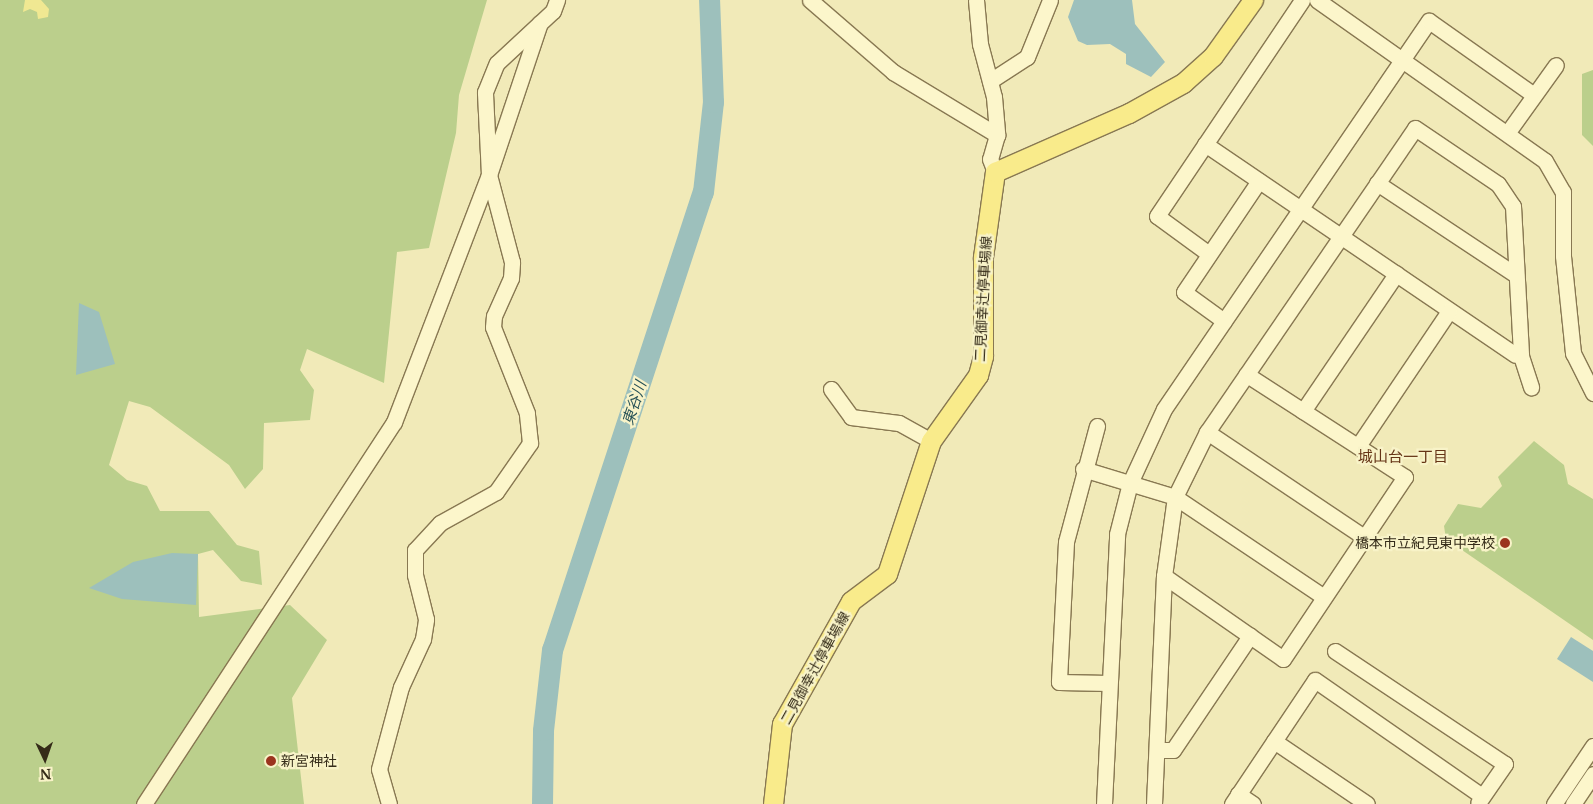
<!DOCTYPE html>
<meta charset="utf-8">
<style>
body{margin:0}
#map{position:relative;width:1593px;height:804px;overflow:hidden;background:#f1eab8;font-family:Merriweather,"Noto Sans JP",serif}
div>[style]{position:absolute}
.green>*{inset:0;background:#bbcf8c}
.sand>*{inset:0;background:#f0e892}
.water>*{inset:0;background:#9dc0bc}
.river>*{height:21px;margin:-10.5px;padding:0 10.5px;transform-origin:10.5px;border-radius:10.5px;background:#9dc0bc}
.roads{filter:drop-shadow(1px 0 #887852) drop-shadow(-1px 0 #887852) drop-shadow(0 1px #887852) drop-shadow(0 -1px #887852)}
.minor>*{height:15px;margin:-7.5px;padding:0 7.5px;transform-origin:7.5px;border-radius:7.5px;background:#fcf6cb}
.major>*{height:19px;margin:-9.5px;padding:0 9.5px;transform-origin:9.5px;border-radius:9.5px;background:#f9eb8b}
.dots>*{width:14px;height:14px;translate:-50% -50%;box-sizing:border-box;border:2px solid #f8f3c8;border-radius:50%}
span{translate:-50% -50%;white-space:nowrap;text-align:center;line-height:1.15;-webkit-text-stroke:4.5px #f8f3c8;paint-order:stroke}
.street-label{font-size:14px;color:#352c19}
.poi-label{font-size:14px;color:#352c19}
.right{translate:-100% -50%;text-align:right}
.left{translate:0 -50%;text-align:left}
.water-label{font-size:15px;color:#265156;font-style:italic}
.neighbourhood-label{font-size:15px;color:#653415}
.north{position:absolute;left:20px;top:734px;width:50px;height:50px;-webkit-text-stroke:4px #f8f3c8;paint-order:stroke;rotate:177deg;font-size:14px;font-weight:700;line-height:20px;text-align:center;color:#352c19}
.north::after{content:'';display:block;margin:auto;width:18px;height:22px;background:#352c19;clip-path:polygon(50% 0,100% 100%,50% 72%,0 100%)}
</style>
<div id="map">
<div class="green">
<div style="clip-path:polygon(0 0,487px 0,459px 95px,456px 133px,429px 248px,397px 252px,384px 383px,307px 349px,300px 370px,314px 390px,310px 420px,264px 423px,263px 469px,245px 489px,229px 465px,150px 407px,129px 401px,109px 465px,127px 480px,147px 486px,160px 511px,209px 511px,237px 545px,259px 551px,262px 585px,241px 581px,213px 550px,198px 554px,199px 617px,290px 605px,327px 640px,292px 698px,304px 804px,0 804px)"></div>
<div style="clip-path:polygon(1593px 70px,1593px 146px,1582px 135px,1582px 74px)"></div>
<div style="clip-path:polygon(1534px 441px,1564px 465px,1568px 484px,1593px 499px,1593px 640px,1446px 539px,1444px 526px,1458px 504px,1481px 508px,1502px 486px,1498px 477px)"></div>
</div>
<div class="sand">
<div style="clip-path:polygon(25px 0,41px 0,49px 9px,48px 17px,38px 19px,37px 12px,30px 9px,23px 12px)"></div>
</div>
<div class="water">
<div style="clip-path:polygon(1074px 0,1132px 0,1135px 24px,1165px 62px,1151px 77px,1126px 64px,1126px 54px,1110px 44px,1087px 45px,1078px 41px,1068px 17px)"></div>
<div style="clip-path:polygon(79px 303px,99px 312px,115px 364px,76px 375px)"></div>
<div style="clip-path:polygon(172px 553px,198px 554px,196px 605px,122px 599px,89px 588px,133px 562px)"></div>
<div style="clip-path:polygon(1571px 637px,1593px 651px,1593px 682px,1557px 659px)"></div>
</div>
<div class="river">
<div style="left:542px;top:804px;width:74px;rotate:-89.2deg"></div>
<div style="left:543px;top:730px;width:81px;rotate:-83.6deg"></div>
<div style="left:552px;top:650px;width:482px;rotate:-71.8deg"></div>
<div style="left:703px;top:192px;width:91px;rotate:-83.7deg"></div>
<div style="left:713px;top:102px;width:102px;rotate:-92.2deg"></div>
</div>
<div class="roads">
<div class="minor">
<div style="left:810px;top:0;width:110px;rotate:40.9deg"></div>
<div style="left:893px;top:72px;width:122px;rotate:31.2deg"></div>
<div style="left:976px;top:0;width:44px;rotate:84.8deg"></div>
<div style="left:980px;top:44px;width:55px;rotate:75.2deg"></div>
<div style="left:994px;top:97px;width:38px;rotate:85deg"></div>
<div style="left:997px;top:135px;width:25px;rotate:106deg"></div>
<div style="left:990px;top:159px;width:14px;rotate:69deg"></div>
<div style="left:1317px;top:0;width:279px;rotate:35.2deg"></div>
<div style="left:1545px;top:161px;width:36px;rotate:60deg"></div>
<div style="left:1563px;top:192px;width:64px;rotate:90deg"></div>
<div style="left:1563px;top:256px;width:98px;rotate:84.1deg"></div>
<div style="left:1573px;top:353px;width:45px;rotate:63.4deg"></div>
<div style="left:990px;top:81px;width:44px;rotate:-33deg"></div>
<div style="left:1027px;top:57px;width:61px;rotate:-68deg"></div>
<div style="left:1508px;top:132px;width:82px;rotate:-54.4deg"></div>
<div style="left:1205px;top:144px;width:375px;rotate:34.2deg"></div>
<div style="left:1377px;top:183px;width:167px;rotate:33.5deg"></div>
<div style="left:1209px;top:254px;width:64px;rotate:-143.8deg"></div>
<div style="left:1157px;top:216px;width:260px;rotate:-56.1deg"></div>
<div style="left:1224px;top:321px;width:49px;rotate:-144.1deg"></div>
<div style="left:1184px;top:292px;width:134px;rotate:-56deg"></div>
<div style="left:831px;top:389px;width:34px;rotate:54deg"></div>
<div style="left:851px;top:417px;width:48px;rotate:7.1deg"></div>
<div style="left:899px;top:423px;width:37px;rotate:29deg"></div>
<div style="left:1303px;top:411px;width:166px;rotate:-55.8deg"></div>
<div style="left:1097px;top:426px;width:120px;rotate:105deg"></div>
<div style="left:1066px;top:542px;width:140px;rotate:92.9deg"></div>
<div style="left:1059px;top:682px;width:50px;rotate:1.1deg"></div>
<div style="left:1207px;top:432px;width:189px;rotate:33.8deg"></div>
<div style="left:1358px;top:446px;width:163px;rotate:-56deg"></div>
<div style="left:1083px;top:469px;width:96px;rotate:16.9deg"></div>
<div style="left:1175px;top:497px;width:179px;rotate:33.9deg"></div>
<div style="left:1164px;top:576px;width:145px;rotate:34.9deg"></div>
<div style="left:1283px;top:659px;width:219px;rotate:-56.2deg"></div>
<div style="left:1405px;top:477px;width:189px;rotate:-147.1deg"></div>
<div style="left:1335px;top:651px;width:204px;rotate:33.6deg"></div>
<div style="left:1505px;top:764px;width:47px;rotate:124.7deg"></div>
<div style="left:1274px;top:741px;width:112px;rotate:34.1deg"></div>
<div style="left:1158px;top:750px;width:15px"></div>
<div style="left:1173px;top:750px;width:138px;rotate:-56deg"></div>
<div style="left:1238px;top:794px;width:18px;rotate:34deg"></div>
<div style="left:144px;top:804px;width:457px;rotate:-56.8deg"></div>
<div style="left:394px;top:422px;width:265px;rotate:-69deg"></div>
<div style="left:489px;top:175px;width:160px;rotate:-71.5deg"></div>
<div style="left:389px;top:804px;width:36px;rotate:-106deg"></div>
<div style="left:379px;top:769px;width:85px;rotate:-75deg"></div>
<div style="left:401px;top:687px;width:53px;rotate:-65.4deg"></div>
<div style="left:423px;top:639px;width:20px;rotate:-81deg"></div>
<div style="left:426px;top:619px;width:45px;rotate:-104deg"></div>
<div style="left:415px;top:575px;width:25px;rotate:-90deg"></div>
<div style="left:415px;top:550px;width:37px;rotate:-47deg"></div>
<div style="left:440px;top:523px;width:64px;rotate:-29deg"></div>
<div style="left:496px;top:492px;width:60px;rotate:-55.2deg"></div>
<div style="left:530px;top:443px;width:30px;rotate:-96deg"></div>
<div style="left:527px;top:413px;width:92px;rotate:-111.6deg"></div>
<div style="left:493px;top:327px;width:11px;rotate:-85deg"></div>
<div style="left:494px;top:316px;width:42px;rotate:-65.9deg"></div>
<div style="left:511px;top:278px;width:16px;rotate:-86deg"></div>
<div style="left:512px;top:262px;width:90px;rotate:-104.8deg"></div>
<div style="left:489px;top:175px;width:83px;rotate:-92.8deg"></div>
<div style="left:485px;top:92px;width:31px;rotate:-68deg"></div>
<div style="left:497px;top:63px;width:76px;rotate:-42.9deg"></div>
<div style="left:553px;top:11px;width:12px;rotate:-70deg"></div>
<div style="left:1104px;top:804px;width:270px;rotate:-87.2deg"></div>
<div style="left:1117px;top:534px;width:53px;rotate:-75.7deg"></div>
<div style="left:1130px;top:483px;width:81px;rotate:-65.3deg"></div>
<div style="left:1164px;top:409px;width:470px;rotate:-55.7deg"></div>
<div style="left:1429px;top:21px;width:128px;rotate:35.2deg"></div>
<div style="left:1154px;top:804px;width:228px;rotate:-87.5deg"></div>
<div style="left:1164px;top:576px;width:80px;rotate:-82.1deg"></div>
<div style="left:1175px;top:497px;width:72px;rotate:-63.8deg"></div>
<div style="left:1207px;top:432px;width:368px;rotate:-55.6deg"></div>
<div style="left:1415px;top:128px;width:100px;rotate:34deg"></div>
<div style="left:1498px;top:184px;width:27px;rotate:56deg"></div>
<div style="left:1513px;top:206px;width:150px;rotate:86.9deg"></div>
<div style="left:1521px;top:356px;width:33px;rotate:72deg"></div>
<div style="left:1232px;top:804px;width:149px;rotate:-56.2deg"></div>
<div style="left:1315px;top:680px;width:203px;rotate:34.8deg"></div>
<div style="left:1554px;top:804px;width:70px;rotate:-56.1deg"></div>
<div style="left:1573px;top:804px;width:36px;rotate:-56deg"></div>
</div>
<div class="major">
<div style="left:773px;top:804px;width:81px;rotate:-83.6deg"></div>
<div style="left:782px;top:724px;width:141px;rotate:-60.7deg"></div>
<div style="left:851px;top:601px;width:45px;rotate:-36.9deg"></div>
<div style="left:887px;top:574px;width:140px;rotate:-71.7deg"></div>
<div style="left:931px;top:441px;width:81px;rotate:-54.5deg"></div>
<div style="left:978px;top:375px;width:20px;rotate:-75deg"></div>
<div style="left:983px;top:356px;width:99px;rotate:-90deg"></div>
<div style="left:983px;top:257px;width:86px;rotate:-82deg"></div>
<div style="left:995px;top:172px;width:146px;rotate:-23.8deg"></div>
<div style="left:1129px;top:113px;width:62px;rotate:-29.1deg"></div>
<div style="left:1183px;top:83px;width:40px;rotate:-42deg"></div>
<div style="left:1213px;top:56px;width:69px;rotate:-54.5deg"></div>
</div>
</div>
<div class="dots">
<div style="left:1505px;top:543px;background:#9b341e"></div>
<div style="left:271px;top:761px;background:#9b341e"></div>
</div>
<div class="street-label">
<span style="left:983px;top:299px;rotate:-87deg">二見御幸辻停車場線</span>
<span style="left:815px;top:668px;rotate:-61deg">二見御幸辻停車場線</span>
</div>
<div class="poi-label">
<span class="right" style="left:1495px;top:543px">橋本市立紀見東中学校</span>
<span class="left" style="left:281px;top:761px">新宮神社</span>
</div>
<div class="water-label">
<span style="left:634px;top:403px;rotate:-72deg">東谷川</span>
</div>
<div class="neighbourhood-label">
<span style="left:1403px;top:457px">城山台一丁目</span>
</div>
<div class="north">N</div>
</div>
